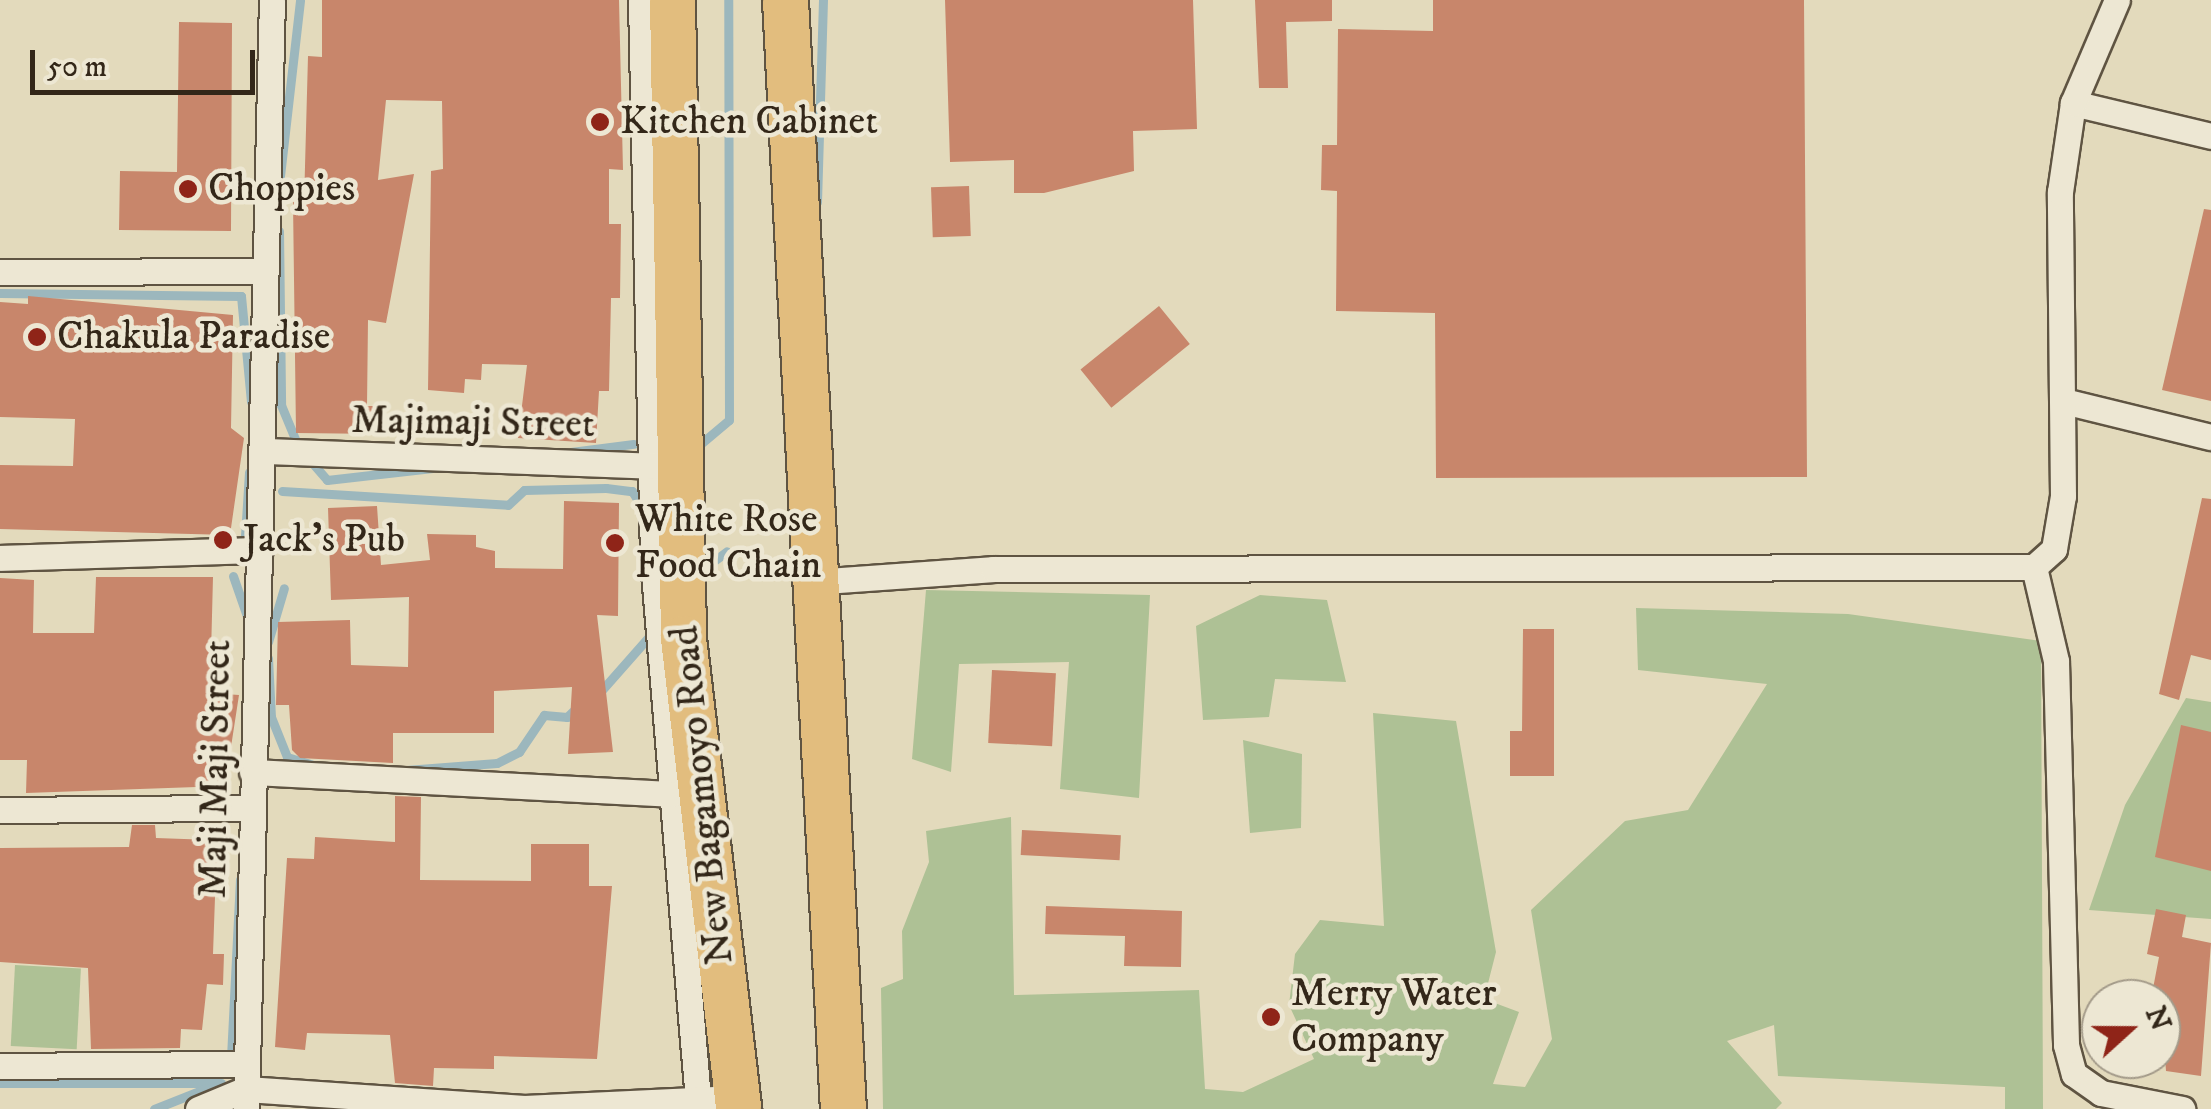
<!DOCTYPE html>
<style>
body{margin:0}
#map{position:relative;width:2211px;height:1109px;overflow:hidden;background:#e3dabc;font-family:"IM FELL DW Pica",serif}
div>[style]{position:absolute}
.green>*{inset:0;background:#aec195;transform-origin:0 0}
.stream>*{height:9px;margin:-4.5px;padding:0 4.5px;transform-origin:4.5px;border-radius:4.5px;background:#9cb7bd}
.building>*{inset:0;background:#c8866b;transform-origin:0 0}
.roads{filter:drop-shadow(2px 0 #5f5442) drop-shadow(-2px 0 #5f5442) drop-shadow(0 2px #5f5442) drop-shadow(0 -2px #5f5442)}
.street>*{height:25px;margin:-12.5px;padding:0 12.5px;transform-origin:12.5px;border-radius:12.5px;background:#ede7d3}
.highway>*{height:45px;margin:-22.5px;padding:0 22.5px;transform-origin:22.5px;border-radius:22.5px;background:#e2bd7e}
.dots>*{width:28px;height:28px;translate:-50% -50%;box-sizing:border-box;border:5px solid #ede7d3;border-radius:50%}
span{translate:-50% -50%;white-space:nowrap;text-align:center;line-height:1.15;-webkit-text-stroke:9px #ede7d3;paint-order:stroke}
.poi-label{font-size:40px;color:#332719}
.left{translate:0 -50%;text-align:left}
.street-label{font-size:40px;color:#332719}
.north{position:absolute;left:2081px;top:979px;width:100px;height:100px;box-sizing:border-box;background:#ede7d3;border:2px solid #a39a89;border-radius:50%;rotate:69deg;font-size:28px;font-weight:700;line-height:40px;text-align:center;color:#332719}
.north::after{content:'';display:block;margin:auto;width:35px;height:45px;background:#8f2418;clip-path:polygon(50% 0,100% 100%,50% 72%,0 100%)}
.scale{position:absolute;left:30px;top:50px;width:225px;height:45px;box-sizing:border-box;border:5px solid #332719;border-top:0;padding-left:12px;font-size:30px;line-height:35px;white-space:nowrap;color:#332719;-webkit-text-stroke:8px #ede7d3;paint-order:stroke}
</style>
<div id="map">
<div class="green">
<div style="clip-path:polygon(926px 590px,1150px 595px,1139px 798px,1060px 789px,1069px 662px,959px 664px,951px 772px,912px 759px)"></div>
<div style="clip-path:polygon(1260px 595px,1327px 600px,1346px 682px,1275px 679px,1269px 717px,1203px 720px,1196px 626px)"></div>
<div style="clip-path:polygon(1636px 608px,1848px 614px,2041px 641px,2043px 1109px,2005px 1109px,2005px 1087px,1778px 1076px,1774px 1025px,1727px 1041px,1782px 1103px,1776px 1109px,883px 1109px,881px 988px,903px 979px,902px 931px,929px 862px,926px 831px,1011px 817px,1014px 995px,1199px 990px,1205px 1089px,1243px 1092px,1314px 1059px,1289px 1005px,1295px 954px,1320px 920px,1384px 926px,1373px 713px,1456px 721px,1496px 952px,1484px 999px,1519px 1012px,1493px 1084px,1525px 1087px,1552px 1039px,1531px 910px,1625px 821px,1688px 810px,1767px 684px,1638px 670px)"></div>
<div style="clip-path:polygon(2186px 698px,2211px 702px,2211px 919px,2089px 910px,2125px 805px)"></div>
<div style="clip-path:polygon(1243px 740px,1302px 754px,1301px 828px,1250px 833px)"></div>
<div style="left:15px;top:965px;width:66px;height:81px;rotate:3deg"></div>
</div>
<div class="stream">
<div style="left:280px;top:176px;width:177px;rotate:-83.5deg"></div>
<div style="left:817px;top:202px;width:202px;rotate:-88.3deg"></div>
<div style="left:279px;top:231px;width:174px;rotate:89.3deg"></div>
<div style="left:281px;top:405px;width:44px;rotate:67.5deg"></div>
<div style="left:0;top:293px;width:241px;rotate:0.7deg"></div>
<div style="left:241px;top:296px;width:106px;rotate:84.6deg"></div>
<div style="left:698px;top:446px;width:40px;rotate:-40deg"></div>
<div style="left:729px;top:420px;width:420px;rotate:-90.1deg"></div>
<div style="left:571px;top:452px;width:63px;rotate:-7.4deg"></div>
<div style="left:308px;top:458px;width:29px;rotate:49deg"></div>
<div style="left:327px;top:480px;width:106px;rotate:-6.5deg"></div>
<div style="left:282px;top:491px;width:226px;rotate:3.5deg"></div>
<div style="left:508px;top:505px;width:22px;rotate:-43deg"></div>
<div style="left:524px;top:490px;width:82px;rotate:-1.4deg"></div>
<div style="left:606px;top:488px;width:26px;rotate:7deg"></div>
<div style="left:632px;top:491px;width:19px;rotate:58deg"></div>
<div style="left:245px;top:536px;width:64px;rotate:-86.4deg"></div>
<div style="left:698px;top:573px;width:36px;rotate:-37deg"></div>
<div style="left:233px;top:576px;width:46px;rotate:70.8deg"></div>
<div style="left:268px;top:642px;width:56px;rotate:-73.5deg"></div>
<div style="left:268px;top:658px;width:59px;rotate:87.1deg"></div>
<div style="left:271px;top:717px;width:43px;rotate:68.2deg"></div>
<div style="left:287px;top:757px;width:27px;rotate:17deg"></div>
<div style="left:601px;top:691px;width:79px;rotate:-48.6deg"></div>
<div style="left:406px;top:770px;width:91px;rotate:-4.4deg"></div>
<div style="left:497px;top:763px;width:25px;rotate:-27deg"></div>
<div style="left:519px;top:752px;width:45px;rotate:-56deg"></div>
<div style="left:544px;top:715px;width:23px;rotate:5deg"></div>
<div style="left:567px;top:717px;width:13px;rotate:-45deg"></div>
<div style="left:231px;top:1057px;width:178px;rotate:-87.1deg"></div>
<div style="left:0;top:1083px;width:221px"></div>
<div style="left:154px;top:1109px;width:57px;rotate:-21.6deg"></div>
</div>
<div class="building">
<div style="clip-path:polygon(322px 0,619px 0,623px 170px,609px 169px,609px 224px,621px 224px,620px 298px,611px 298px,609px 391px,599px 391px,596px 443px,518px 438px,527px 365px,482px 364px,481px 380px,465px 379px,464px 393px,428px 390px,431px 171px,443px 169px,442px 101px,386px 100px,378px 180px,414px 174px,386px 323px,368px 320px,367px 406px,382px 406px,381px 434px,296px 433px,293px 202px,304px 203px,308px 56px,322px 57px)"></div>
<div style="clip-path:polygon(945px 0,1193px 0,1197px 129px,1133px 131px,1134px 171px,1044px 193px,1014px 193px,1014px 160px,950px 162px)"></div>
<div style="clip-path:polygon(1255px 0,1332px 0,1332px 21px,1286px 22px,1288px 88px,1259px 88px)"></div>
<div style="clip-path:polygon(1433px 0,1804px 0,1807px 477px,1436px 478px,1435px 313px,1336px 311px,1337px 191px,1321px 190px,1322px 145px,1337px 145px,1338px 29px,1433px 31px)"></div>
<div style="clip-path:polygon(179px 22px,232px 23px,231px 231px,119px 230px,120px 171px,177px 172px)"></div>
<div style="left:969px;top:186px;width:50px;height:38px;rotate:88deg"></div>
<div style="clip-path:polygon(2204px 209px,2211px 210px,2211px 401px,2162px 390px)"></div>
<div style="clip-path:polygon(28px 296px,233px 315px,231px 428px,244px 438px,230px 535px,0 529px,0 465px,73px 466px,75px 419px,0 417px,0 302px,28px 304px)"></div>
<div style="left:1159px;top:306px;width:49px;height:101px;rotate:51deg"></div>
<div style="clip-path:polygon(2202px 498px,2211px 499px,2211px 660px,2191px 655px,2179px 700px,2159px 694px)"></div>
<div style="clip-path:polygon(564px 501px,619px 503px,618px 616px,597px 615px,613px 752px,568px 754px,572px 687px,494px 691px,494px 733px,393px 733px,393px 763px,300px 758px,292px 750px,289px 705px,276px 705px,278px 622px,350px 620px,351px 665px,408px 667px,409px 597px,331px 600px,328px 508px,377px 506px,381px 565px,430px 560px,427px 534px,476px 535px,476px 547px,495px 551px,495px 568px,563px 569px)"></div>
<div style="clip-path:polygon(96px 577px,213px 577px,210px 693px,239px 695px,225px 786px,26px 793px,27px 760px,0 760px,0 578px,34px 580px,33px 633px,94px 633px)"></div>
<div style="clip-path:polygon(1523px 629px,1554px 629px,1554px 776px,1510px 776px,1510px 731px,1522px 731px)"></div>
<div style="left:992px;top:670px;width:64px;height:73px;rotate:3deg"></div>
<div style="clip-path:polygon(2181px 725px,2211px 732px,2211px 871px,2155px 857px)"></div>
<div style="clip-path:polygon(395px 796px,421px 797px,420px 880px,531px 881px,531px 844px,589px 844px,589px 886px,612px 886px,597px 1059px,494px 1056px,494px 1069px,434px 1068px,433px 1086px,395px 1083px,390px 1035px,307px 1033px,305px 1050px,275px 1047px,287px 858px,314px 859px,315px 837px,395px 842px)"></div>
<div style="clip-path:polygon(132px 825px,155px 825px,156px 838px,212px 840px,224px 829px,236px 843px,216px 869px,213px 954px,224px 954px,223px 985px,207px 984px,202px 1030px,181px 1029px,180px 1048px,91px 1049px,88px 968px,0 962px,0 848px,129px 847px)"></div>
<div style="left:1022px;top:830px;width:99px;height:25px;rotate:3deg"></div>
<div style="clip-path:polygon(1046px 906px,1182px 911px,1181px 967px,1124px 966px,1125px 936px,1045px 934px)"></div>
<div style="clip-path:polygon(2156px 909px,2186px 915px,2182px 937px,2211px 943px,2201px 1076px,2166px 1071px,2161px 999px,2151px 999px,2159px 957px,2147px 954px)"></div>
</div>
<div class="roads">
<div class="street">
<div style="left:641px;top:0;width:561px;rotate:88.77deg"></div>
<div style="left:653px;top:561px;width:541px;rotate:85.23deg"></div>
<div style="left:2073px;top:103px;width:142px;rotate:13.4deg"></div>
<div style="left:0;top:272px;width:265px;rotate:-0.2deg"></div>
<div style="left:2064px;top:401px;width:151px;rotate:13.8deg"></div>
<div style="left:266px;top:451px;width:399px;rotate:2.2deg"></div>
<div style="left:0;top:558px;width:260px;rotate:-1.8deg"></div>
<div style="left:2034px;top:567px;width:97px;rotate:76.8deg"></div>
<div style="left:2056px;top:661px;width:384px;rotate:88.5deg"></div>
<div style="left:2066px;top:1045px;width:30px;rotate:75deg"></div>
<div style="left:2074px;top:1074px;width:33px;rotate:35deg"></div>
<div style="left:2101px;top:1093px;width:83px;rotate:11.2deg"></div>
<div style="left:812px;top:582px;width:181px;rotate:-4.1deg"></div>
<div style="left:993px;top:569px;width:1041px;rotate:-0.11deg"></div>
<div style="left:2034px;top:567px;width:27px;rotate:-42deg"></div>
<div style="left:2054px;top:549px;width:54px;rotate:-80.4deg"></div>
<div style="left:2063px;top:496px;width:304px;rotate:-90.6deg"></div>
<div style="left:2060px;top:192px;width:90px;rotate:-81.7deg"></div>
<div style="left:2073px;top:103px;width:112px;rotate:-66.9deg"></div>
<div style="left:252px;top:772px;width:420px;rotate:3deg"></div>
<div style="left:0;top:810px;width:252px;rotate:-0.5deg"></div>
<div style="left:0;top:1066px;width:246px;rotate:-0.5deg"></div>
<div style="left:246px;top:1089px;width:279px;rotate:3.9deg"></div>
<div style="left:524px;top:1108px;width:191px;rotate:-2.7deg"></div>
<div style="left:198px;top:1109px;width:52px;rotate:-22.6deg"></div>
<div style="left:246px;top:1109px;width:1109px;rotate:-88.66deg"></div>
</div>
<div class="highway">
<div style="left:672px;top:0;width:638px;rotate:89.01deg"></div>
<div style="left:683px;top:638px;width:474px;rotate:83.3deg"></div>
<div style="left:785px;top:0;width:1111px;rotate:87.01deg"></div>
</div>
</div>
<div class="dots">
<div style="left:600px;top:122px;background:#8f2418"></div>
<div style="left:188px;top:189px;background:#8f2418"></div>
<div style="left:37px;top:337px;background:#8f2418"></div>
<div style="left:223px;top:540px;background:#8f2418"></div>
<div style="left:615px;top:543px;background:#8f2418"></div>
<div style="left:1271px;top:1017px;background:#8f2418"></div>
</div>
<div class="poi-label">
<span class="left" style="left:620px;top:122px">Kitchen Cabinet</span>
<span class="left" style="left:208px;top:189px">Choppies</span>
<span class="left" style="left:57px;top:337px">Chakula Paradise</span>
<span class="left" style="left:635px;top:543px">White Rose<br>Food Chain</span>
<span class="left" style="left:243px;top:540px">Jack's Pub</span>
<span class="left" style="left:1291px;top:1017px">Merry Water<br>Company</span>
</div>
<div class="street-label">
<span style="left:473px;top:423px;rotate:1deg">Majimaji Street</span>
<span style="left:216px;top:769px;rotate:-89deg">Maji Maji Street</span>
<span style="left:703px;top:795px;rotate:-96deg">New Bagamoyo Road</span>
</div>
<div class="north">N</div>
<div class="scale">50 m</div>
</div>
